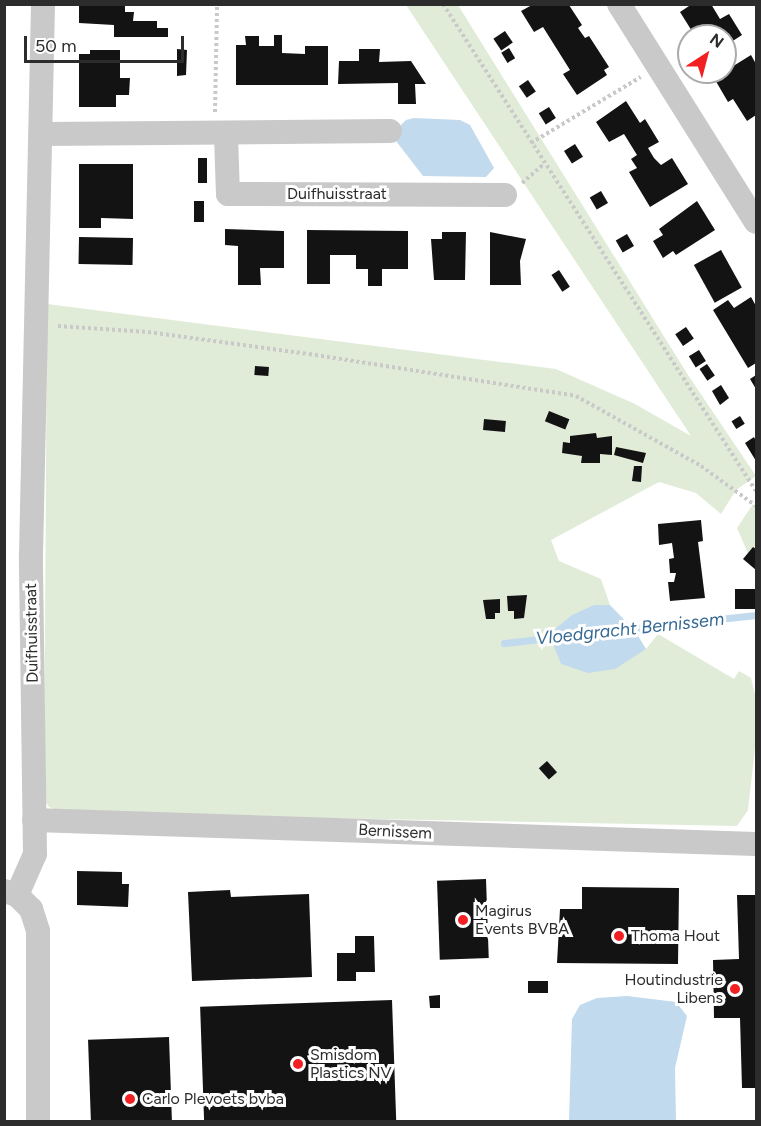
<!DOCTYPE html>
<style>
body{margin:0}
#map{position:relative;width:761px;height:1126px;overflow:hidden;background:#fff;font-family:Figtree,sans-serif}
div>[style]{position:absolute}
.green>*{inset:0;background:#e1ecd8}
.water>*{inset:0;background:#c2daed}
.stream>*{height:7px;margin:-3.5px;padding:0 3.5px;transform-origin:3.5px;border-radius:3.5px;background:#c2daed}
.building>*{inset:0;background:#131313;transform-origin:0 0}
.path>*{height:4px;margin-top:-2px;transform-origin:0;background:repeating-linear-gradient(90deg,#c9c9c9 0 3px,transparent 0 6px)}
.minor>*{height:24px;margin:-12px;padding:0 12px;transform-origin:12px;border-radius:12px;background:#c9c9c9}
.dots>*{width:16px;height:16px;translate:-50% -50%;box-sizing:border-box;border:3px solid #fff;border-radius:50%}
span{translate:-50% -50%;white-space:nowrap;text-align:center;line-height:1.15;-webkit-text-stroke:6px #fff;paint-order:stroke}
.street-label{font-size:16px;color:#2c2c2c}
.poi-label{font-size:16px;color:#2c2c2c}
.left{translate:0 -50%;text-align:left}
.right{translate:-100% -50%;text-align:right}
.water-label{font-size:18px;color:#356994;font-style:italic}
.frame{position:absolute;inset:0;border:6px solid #2c2c2c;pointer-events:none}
.north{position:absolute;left:677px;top:24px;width:60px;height:60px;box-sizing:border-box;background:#fff;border:2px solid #ababab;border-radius:50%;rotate:36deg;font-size:16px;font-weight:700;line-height:24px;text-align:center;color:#2c2c2c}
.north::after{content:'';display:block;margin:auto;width:21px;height:27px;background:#f22023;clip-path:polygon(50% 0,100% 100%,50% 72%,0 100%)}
.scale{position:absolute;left:24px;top:36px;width:160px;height:27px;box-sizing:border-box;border:3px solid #2c2c2c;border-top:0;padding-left:8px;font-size:18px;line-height:21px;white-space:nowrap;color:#2c2c2c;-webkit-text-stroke:4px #fff;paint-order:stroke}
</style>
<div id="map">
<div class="green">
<div style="clip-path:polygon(406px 5px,458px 5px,688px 375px,756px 476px,736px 490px,721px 514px,696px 493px,659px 482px,551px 540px,559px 561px,601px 579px,610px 605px,594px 605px,646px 649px,658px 634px,734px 679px,739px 671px,751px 678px,756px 699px,756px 739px,748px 810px,737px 826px,65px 813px,49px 807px,44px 799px,47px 304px,556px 369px,635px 404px,691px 436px)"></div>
<div style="clip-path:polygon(753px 504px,756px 509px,756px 572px,737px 528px)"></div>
</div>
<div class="water">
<div style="clip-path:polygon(414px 118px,460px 120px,470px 125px,494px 168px,486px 177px,423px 176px,396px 141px,397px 129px,406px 120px)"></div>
<div style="clip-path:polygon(594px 605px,610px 605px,635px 631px,646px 649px,615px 669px,588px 673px,561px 664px,549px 634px,572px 615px)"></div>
<div style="clip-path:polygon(627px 996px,676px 1002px,687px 1016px,675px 1068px,676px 1121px,569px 1121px,572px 1019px,580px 1005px,597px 998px)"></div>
</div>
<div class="stream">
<div style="left:626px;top:629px;width:131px;rotate:-6.1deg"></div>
<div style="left:504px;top:643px;width:55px;rotate:-6.2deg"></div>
</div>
<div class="building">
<div style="clip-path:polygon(79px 4px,125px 4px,125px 12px,134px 12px,133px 21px,157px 21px,157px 28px,168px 28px,168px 37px,114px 37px,114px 25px,79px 23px)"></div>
<div style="clip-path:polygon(692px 4px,711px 4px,720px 19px,729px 14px,742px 35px,725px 46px,725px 36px,695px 36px,680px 12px)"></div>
<div style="clip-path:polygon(532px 5px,569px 5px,582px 25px,578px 28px,585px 38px,589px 36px,609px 67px,604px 70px,607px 75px,577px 95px,563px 74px,570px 70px,543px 27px,534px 32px,521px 11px)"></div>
<div style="left:505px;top:31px;width:14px;height:14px;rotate:56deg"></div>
<div style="clip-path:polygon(274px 35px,282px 35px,282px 53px,305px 54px,305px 46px,328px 46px,328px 85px,236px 85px,236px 45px,246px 45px,245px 36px,259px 36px,259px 46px,274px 46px)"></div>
<div style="left:509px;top:48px;width:12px;height:9px;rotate:59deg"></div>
<div style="clip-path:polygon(177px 49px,187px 50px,186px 75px,177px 76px)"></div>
<div style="clip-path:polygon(359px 49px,380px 49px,379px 62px,411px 61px,426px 84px,415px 84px,416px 104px,398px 104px,398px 83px,338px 84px,339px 61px,359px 61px)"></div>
<div style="clip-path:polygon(90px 50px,120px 50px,120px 78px,130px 78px,129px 95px,116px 95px,116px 107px,79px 107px,79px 54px,90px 54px)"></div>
<div style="clip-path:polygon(751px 55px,756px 64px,756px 115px,747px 121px,733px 99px,728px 102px,714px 78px)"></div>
<div style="left:528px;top:80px;width:14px;height:11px;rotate:56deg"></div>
<div style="clip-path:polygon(626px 101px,640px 123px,645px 119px,659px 142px,648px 148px,654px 158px,661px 165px,672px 158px,688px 184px,650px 207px,629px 172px,637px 168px,631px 159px,637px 155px,624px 134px,609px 142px,596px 122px)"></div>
<div style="left:549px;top:107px;width:13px;height:12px;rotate:58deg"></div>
<div style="left:575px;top:144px;width:15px;height:13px;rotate:58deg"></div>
<div style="left:198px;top:158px;width:9px;height:25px"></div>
<div style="clip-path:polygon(79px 164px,133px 164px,133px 219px,101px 218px,101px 228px,79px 228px)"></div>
<div style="left:601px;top:191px;width:14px;height:13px;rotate:60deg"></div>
<div style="left:194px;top:201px;width:10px;height:21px"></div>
<div style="clip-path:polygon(697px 201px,715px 230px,676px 255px,673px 251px,663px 258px,653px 241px,663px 235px,659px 229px)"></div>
<div style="clip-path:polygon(225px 229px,284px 231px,284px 268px,260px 268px,261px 285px,238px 285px,238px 246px,225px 245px)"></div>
<div style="clip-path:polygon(307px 230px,408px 231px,408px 269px,382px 269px,382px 286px,368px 286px,368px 269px,356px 269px,356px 255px,330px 255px,330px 284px,307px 284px)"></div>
<div style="clip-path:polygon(442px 232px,466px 232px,465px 280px,434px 280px,431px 239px,442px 239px)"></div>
<div style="clip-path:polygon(490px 232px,526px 239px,520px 261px,521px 285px,490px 285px)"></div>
<div style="left:627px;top:234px;width:14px;height:13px;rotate:60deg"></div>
<div style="left:79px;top:237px;width:54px;height:27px;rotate:1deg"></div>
<div style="left:721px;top:250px;width:43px;height:31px;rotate:61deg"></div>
<div style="left:559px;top:270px;width:20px;height:9px;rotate:57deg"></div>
<div style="clip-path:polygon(751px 297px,756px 306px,756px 363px,748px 368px,713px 310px,728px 300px,734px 308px)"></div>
<div style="left:686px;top:327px;width:14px;height:13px;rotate:56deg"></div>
<div style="left:699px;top:350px;width:13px;height:12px;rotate:58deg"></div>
<div style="left:707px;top:364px;width:14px;height:9px;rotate:56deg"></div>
<div style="left:255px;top:366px;width:14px;height:9px;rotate:4deg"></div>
<div style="clip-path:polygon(756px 375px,756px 389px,750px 379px)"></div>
<div style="clip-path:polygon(721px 385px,729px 398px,720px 405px,712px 391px)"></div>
<div style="left:549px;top:411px;width:22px;height:11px;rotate:22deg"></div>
<div style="left:740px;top:416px;width:9px;height:10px;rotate:58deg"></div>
<div style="left:484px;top:419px;width:22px;height:11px;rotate:5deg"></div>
<div style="clip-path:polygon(596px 433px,597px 438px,612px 436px,612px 455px,600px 454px,600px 463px,581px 463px,582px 456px,562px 453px,563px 442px,570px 443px,570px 436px)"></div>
<div style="clip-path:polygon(754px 437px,756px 441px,756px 461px,745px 443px)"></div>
<div style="clip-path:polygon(616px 447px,646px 453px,643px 463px,614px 455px)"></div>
<div style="clip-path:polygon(634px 466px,642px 466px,641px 482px,632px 481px)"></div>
<div style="clip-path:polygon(701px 520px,703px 541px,698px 542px,705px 598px,670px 601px,668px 582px,674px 582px,676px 573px,670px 573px,669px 559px,674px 558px,672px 543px,659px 545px,658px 524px)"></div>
<div style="clip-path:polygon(753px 547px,756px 549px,756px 570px,743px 559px)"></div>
<div style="left:756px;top:589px;width:20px;height:21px;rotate:90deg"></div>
<div style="clip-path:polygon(527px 595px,524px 618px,514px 619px,514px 611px,508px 611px,507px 596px)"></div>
<div style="clip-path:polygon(500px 599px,500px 613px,495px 613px,495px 619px,486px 619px,483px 600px)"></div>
<div style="left:547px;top:761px;width:15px;height:11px;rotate:48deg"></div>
<div style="clip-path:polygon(77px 871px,122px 872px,122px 884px,129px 884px,128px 907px,77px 905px)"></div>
<div style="left:486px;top:879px;width:79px;height:49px;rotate:88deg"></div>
<div style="clip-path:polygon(582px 887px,679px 888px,678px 964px,557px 963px,560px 909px,582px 909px)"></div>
<div style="clip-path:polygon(230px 890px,231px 897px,309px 894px,312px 977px,192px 981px,188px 892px)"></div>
<div style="clip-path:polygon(737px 895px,756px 895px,756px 1088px,742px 1088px,740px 1018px,714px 1018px,713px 960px,739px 959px)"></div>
<div style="clip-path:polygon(355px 936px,374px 936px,375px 972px,356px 972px,356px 981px,337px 981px,337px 953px,355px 953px)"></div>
<div style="left:528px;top:981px;width:20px;height:12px"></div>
<div style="clip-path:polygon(440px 995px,440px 1008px,430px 1008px,429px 996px)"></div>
<div style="left:392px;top:1000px;width:122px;height:192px;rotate:88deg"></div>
<div style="left:169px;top:1037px;width:85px;height:81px;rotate:88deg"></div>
</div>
<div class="path">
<div style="left:443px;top:4px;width:579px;rotate:57.27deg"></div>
<div style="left:215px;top:112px;width:108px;rotate:-88.9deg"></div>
<div style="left:531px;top:143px;width:128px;rotate:-31deg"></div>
<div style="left:522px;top:183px;width:29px;rotate:-41deg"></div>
<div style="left:58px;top:326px;width:90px;rotate:3.8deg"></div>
<div style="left:148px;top:332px;width:162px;rotate:7.8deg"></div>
<div style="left:309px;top:354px;width:270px;rotate:8.9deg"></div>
<div style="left:576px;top:396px;width:143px;rotate:29.2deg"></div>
<div style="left:701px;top:466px;width:68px;rotate:36deg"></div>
</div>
<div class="minor">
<div style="left:619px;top:4px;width:257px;rotate:57.9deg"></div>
<div style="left:43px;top:134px;width:347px;rotate:-0.5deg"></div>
<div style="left:226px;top:135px;width:59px;rotate:88.1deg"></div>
<div style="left:228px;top:194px;width:277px;rotate:0.2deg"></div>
<div style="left:34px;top:820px;width:722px;rotate:1.9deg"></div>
<div style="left:4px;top:891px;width:14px;rotate:17deg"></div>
<div style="left:17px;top:895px;width:20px;rotate:45deg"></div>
<div style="left:31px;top:909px;width:23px;rotate:72deg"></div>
<div style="left:38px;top:931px;width:191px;rotate:90deg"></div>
<div style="left:17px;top:895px;width:45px;rotate:-66.3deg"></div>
<div style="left:35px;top:854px;width:299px;rotate:-90.8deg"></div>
<div style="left:31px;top:555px;width:551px;rotate:-88.75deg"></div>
</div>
<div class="dots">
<div style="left:463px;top:920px;background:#f22023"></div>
<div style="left:619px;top:936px;background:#f22023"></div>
<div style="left:735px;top:989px;background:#f22023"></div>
<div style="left:298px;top:1064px;background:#f22023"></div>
<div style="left:130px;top:1099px;background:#f22023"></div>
</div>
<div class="street-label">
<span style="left:337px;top:194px">Duifhuisstraat</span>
<span style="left:32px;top:633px;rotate:-91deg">Duifhuisstraat</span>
<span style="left:395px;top:832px;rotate:3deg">Bernissem</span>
</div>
<div class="poi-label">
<span class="left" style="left:475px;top:920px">Magirus<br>Events BVBA</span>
<span class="left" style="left:631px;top:936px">Thoma Hout</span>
<span class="right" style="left:723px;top:989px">Houtindustrie<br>Libens</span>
<span class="left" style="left:310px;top:1064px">Smisdom<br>Plastics NV</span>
<span class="left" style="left:142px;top:1099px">Carlo Plevoets bvba</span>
</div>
<div class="water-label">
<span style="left:630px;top:629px;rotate:-6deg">Vloedgracht Bernissem</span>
</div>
<div class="frame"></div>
<div class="north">N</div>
<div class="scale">50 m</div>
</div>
